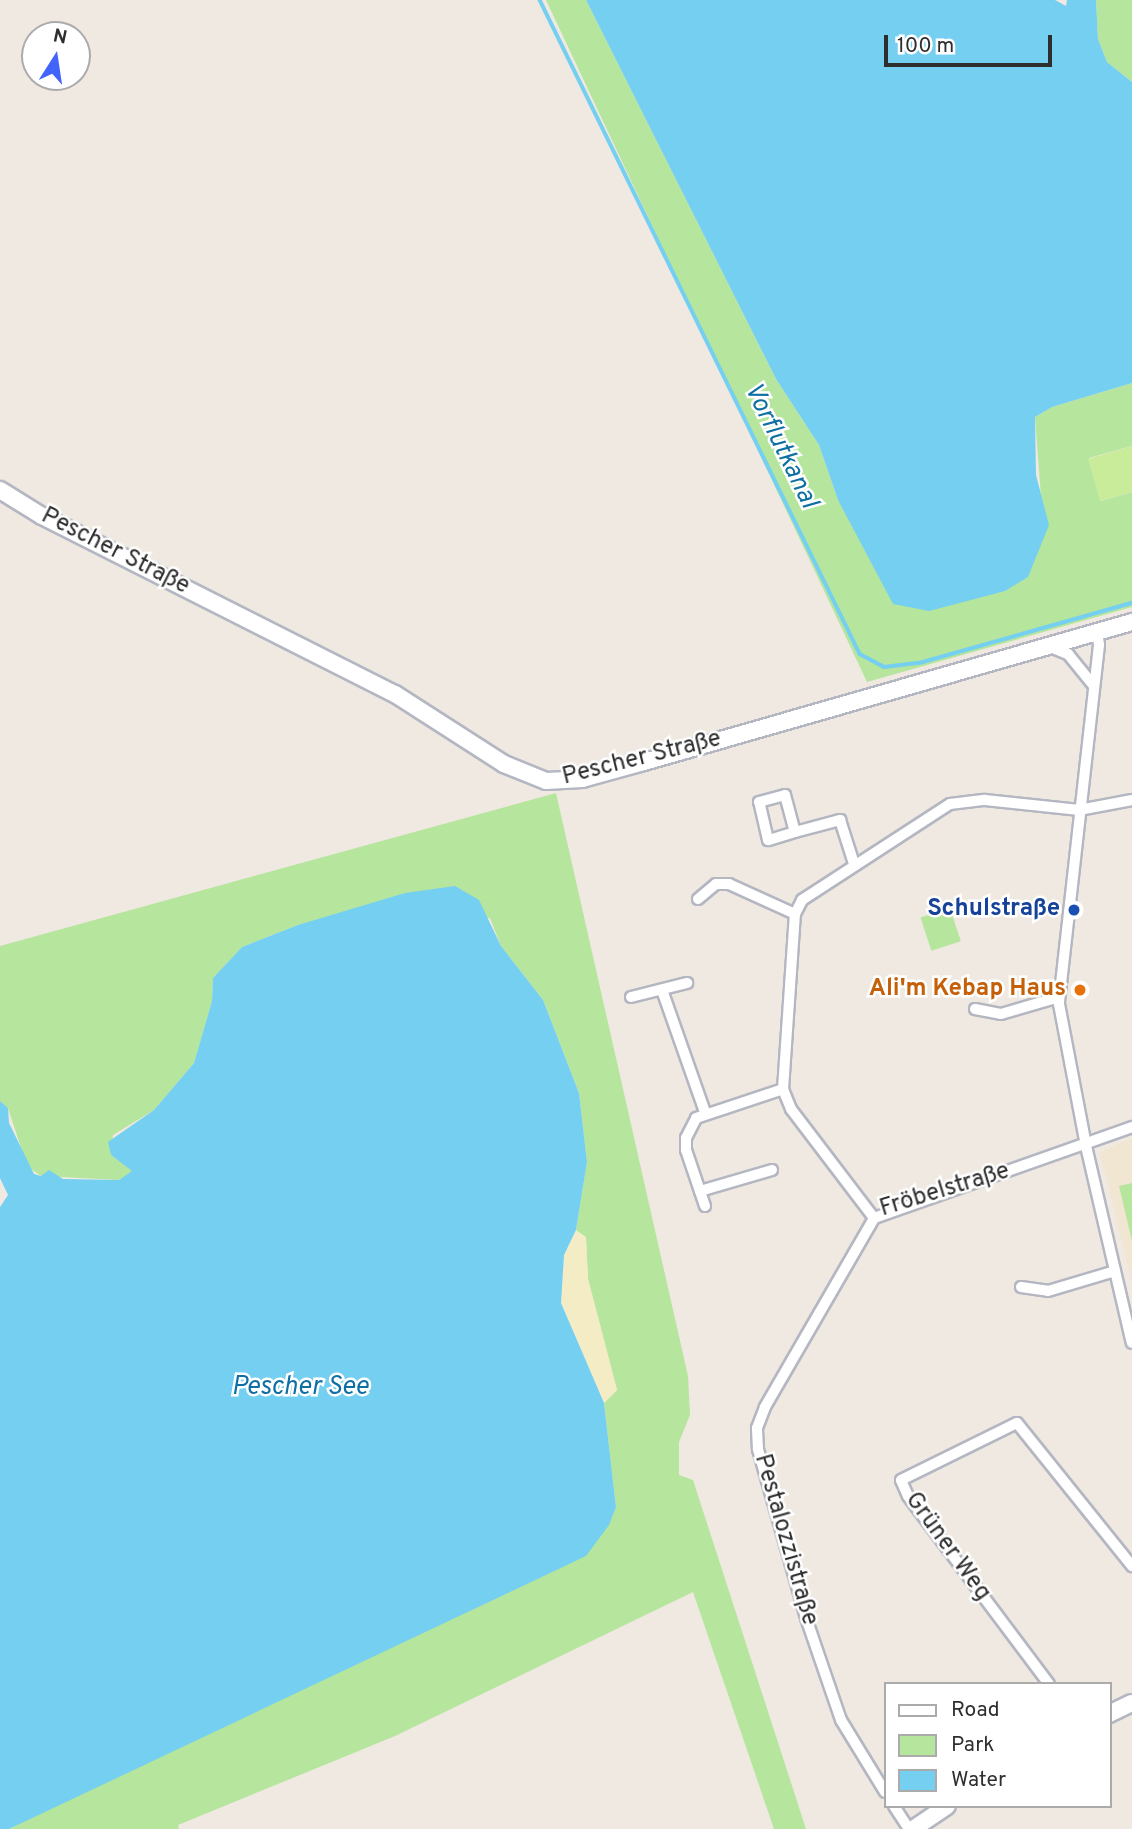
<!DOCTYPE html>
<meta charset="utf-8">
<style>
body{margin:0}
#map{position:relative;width:1132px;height:1829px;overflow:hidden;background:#efe9e1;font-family:Overpass,sans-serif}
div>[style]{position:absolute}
.education>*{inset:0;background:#f0e6d1}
.green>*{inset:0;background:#b6e59e;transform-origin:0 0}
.sand>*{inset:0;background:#f3ecc5}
.pitch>*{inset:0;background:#c9ec9a}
.water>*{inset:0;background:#75cff0}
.stream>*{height:3.5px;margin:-1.75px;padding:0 1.75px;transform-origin:1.75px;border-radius:1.75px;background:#75cff0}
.roads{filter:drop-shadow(2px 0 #b4b7c1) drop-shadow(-2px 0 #b4b7c1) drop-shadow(0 2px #b4b7c1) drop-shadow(0 -2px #b4b7c1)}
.street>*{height:10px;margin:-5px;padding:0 5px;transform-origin:5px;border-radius:5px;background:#fff}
.secondary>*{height:16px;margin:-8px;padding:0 8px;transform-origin:8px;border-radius:8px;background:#fff}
.dots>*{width:19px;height:19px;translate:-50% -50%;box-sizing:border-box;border:4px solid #fff;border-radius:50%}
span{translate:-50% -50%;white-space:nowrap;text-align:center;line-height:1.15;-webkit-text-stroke:5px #fff;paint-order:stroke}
.street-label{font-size:24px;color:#2e2e2e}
.transit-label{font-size:24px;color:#164399;font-weight:700}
.right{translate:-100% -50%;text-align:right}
.food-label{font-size:24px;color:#c56008;font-weight:700}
.water-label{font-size:26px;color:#0d6fa3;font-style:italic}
.legend{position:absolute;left:884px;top:1682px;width:228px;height:126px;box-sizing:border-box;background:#fff;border:2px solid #ababab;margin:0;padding:9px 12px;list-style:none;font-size:21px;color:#2e2e2e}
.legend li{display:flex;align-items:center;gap:14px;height:35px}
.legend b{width:35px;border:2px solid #ababab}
.north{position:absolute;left:21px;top:21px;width:70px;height:70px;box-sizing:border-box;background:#fff;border:2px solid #ababab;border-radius:50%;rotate:12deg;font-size:19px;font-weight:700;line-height:28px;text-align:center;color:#2e2e2e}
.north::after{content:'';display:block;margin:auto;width:24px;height:32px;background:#4264fb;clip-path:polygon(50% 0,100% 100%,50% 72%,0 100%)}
.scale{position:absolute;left:884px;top:35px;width:168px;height:32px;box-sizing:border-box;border:4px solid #2e2e2e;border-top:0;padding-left:9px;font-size:21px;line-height:24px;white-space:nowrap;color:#2e2e2e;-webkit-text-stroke:5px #fff;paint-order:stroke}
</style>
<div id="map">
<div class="education">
<div style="clip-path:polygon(1132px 1138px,1132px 1283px,1100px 1152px)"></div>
</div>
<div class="green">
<div style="clip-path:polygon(546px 0,586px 0,776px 379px,819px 445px,838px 500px,974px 597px,1005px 591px,1041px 497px,1035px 417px,1052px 407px,1132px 383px,1132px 446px,1089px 458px,1101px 501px,1132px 492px,1132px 607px,867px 682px)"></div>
<div style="clip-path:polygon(1096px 0,1132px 0,1132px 82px,1107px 62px,1098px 39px)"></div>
<div style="clip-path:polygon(556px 793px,688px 1376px,690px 1415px,679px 1442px,679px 1475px,693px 1480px,806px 1829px,774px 1829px,693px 1592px,395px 1736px,178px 1825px,179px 1829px,9px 1829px,616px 1507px,604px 1403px,617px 1390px,588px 1279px,586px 1238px,576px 1230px,587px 1162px,579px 1093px,543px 1000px,501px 946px,490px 918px,345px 914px,298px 925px,242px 947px,213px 978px,212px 1001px,194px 1063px,154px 1110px,113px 1135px,111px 1155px,133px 1171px,119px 1180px,41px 1176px,27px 1166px,8px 1108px,0 1101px,0 946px)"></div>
<div style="left:950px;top:908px;width:35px;height:31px;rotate:72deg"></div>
<div style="clip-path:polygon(1132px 1183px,1132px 1241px,1119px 1186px)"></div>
</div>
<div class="sand">
<div style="clip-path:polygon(576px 1230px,586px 1237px,588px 1279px,617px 1390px,604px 1403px,561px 1303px,564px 1255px)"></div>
</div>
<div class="pitch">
<div style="clip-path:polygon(1132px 446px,1132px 492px,1100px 501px,1088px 459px)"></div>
</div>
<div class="water">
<div style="clip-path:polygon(586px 0,1055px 0,1066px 6px,1067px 0,1096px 0,1098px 39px,1107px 62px,1132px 82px,1132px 383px,1052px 407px,1035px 417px,1036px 475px,1049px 525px,1028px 577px,1005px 591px,929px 611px,893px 604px,838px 500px,819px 445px,776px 379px)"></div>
<div style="clip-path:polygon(455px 886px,479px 900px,501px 946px,543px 1000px,579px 1093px,587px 1162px,576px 1230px,564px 1255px,561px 1303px,604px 1403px,616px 1507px,609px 1525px,586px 1556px,9px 1829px,0 1829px,0 1207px,8px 1195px,0 1178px,0 1101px,8px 1108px,9px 1123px,34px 1174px,41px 1176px,49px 1170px,63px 1179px,119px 1180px,132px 1171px,111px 1155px,108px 1142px,154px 1110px,194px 1063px,212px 1001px,213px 978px,242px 947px,298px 925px,405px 893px)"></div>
</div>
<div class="stream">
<div style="left:540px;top:0;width:728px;rotate:63.93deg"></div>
<div style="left:860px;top:654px;width:27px;rotate:28deg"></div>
<div style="left:884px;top:667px;width:39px;rotate:-7deg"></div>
<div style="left:923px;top:662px;width:217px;rotate:-15.8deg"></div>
</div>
<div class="roads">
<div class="street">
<div style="left:1097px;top:632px;width:13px;rotate:81deg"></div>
<div style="left:1099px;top:645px;width:361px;rotate:96.4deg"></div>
<div style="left:1059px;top:1004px;width:145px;rotate:79.2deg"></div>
<div style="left:1086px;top:1146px;width:202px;rotate:76.9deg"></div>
<div style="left:1048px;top:646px;width:22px;rotate:22deg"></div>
<div style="left:1068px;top:654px;width:41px;rotate:50.9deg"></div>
<div style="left:795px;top:832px;width:28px;rotate:163deg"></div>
<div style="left:768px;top:840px;width:39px;rotate:-103deg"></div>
<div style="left:759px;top:802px;width:27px;rotate:-15deg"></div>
<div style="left:785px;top:795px;width:38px;rotate:75deg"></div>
<div style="left:795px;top:832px;width:47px;rotate:-14.9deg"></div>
<div style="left:840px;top:820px;width:46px;rotate:72.3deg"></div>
<div style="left:698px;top:899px;width:23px;rotate:-40deg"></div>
<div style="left:716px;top:884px;width:13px"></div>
<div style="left:729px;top:884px;width:72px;rotate:24.4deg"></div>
<div style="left:662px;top:990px;width:129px;rotate:70.6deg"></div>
<div style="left:631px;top:997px;width:58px;rotate:-14deg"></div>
<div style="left:975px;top:1009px;width:26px;rotate:11deg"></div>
<div style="left:1001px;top:1014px;width:60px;rotate:-16.3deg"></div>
<div style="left:700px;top:1191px;width:75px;rotate:-16.3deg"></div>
<div style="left:705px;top:1206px;width:59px;rotate:-108.7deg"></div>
<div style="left:686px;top:1150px;width:12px;rotate:-90deg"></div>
<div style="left:686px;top:1138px;width:22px;rotate:-63deg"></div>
<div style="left:696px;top:1118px;width:92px;rotate:-18.4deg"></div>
<div style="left:874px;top:1218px;width:137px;rotate:-127.3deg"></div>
<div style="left:791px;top:1109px;width:22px;rotate:-112deg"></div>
<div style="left:783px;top:1089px;width:175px;rotate:-86.1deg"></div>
<div style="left:795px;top:914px;width:16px;rotate:-63deg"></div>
<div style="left:802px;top:900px;width:176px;rotate:-33deg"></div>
<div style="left:950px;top:804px;width:35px;rotate:-7deg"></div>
<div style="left:985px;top:800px;width:95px;rotate:6.1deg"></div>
<div style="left:1079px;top:810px;width:54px;rotate:-10.7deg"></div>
<div style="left:1021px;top:1287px;width:27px;rotate:8deg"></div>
<div style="left:1048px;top:1291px;width:70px;rotate:-16.6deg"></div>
<div style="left:1049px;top:1684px;width:235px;rotate:-126.9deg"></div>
<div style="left:908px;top:1496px;width:17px;rotate:-114deg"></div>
<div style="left:901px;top:1480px;width:129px;rotate:-26.2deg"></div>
<div style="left:1017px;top:1423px;width:184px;rotate:51.2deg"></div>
<div style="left:885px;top:1792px;width:84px;rotate:-121.4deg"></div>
<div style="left:841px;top:1720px;width:108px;rotate:-108.9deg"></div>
<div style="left:806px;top:1618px;width:176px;rotate:-105.9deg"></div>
<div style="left:758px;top:1449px;width:21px;rotate:-93deg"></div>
<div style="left:757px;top:1428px;width:22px;rotate:-69deg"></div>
<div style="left:765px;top:1407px;width:218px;rotate:-60deg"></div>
<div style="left:874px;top:1218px;width:274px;rotate:-19.4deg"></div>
<div style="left:894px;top:1806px;width:27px;rotate:57deg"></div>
</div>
<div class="secondary">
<div style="left:0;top:490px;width:49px;rotate:31.8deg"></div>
<div style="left:42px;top:516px;width:395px;rotate:26.8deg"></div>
<div style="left:395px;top:694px;width:130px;rotate:32.7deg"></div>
<div style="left:504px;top:764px;width:45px;rotate:22deg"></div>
<div style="left:546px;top:781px;width:36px;rotate:-3deg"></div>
<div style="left:582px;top:779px;width:64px;rotate:-15.3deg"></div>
<div style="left:644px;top:762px;width:508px;rotate:-16.01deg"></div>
<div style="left:1109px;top:1714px;width:25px;rotate:-26deg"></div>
<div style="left:913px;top:1829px;width:41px;rotate:-34.1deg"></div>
</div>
</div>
<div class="dots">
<div style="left:1074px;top:910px;background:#1a4fb4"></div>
<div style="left:1080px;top:990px;background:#e8710a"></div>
</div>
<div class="street-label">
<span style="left:115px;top:552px;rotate:27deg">Pescher Straße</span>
<span style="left:642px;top:759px;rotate:-14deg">Pescher Straße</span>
<span style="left:945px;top:1191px;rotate:-17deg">Fröbelstraße</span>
<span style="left:785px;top:1540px;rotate:74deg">Pestalozzistraße</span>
<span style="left:947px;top:1547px;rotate:54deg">Grüner Weg</span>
</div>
<div class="transit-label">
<span class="right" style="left:1060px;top:910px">Schulstraße</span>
</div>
<div class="food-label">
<span class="right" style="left:1066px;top:990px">Ali'm Kebap Haus</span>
</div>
<div class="water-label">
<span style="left:780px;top:446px;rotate:64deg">Vorflutkanal</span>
<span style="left:300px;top:1388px">Pescher See</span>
</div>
<ul class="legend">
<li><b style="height:9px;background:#fff"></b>Road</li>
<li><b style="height:19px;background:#b6e59e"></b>Park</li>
<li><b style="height:19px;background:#75cff0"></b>Water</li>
</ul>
<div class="north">N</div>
<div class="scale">100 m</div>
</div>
